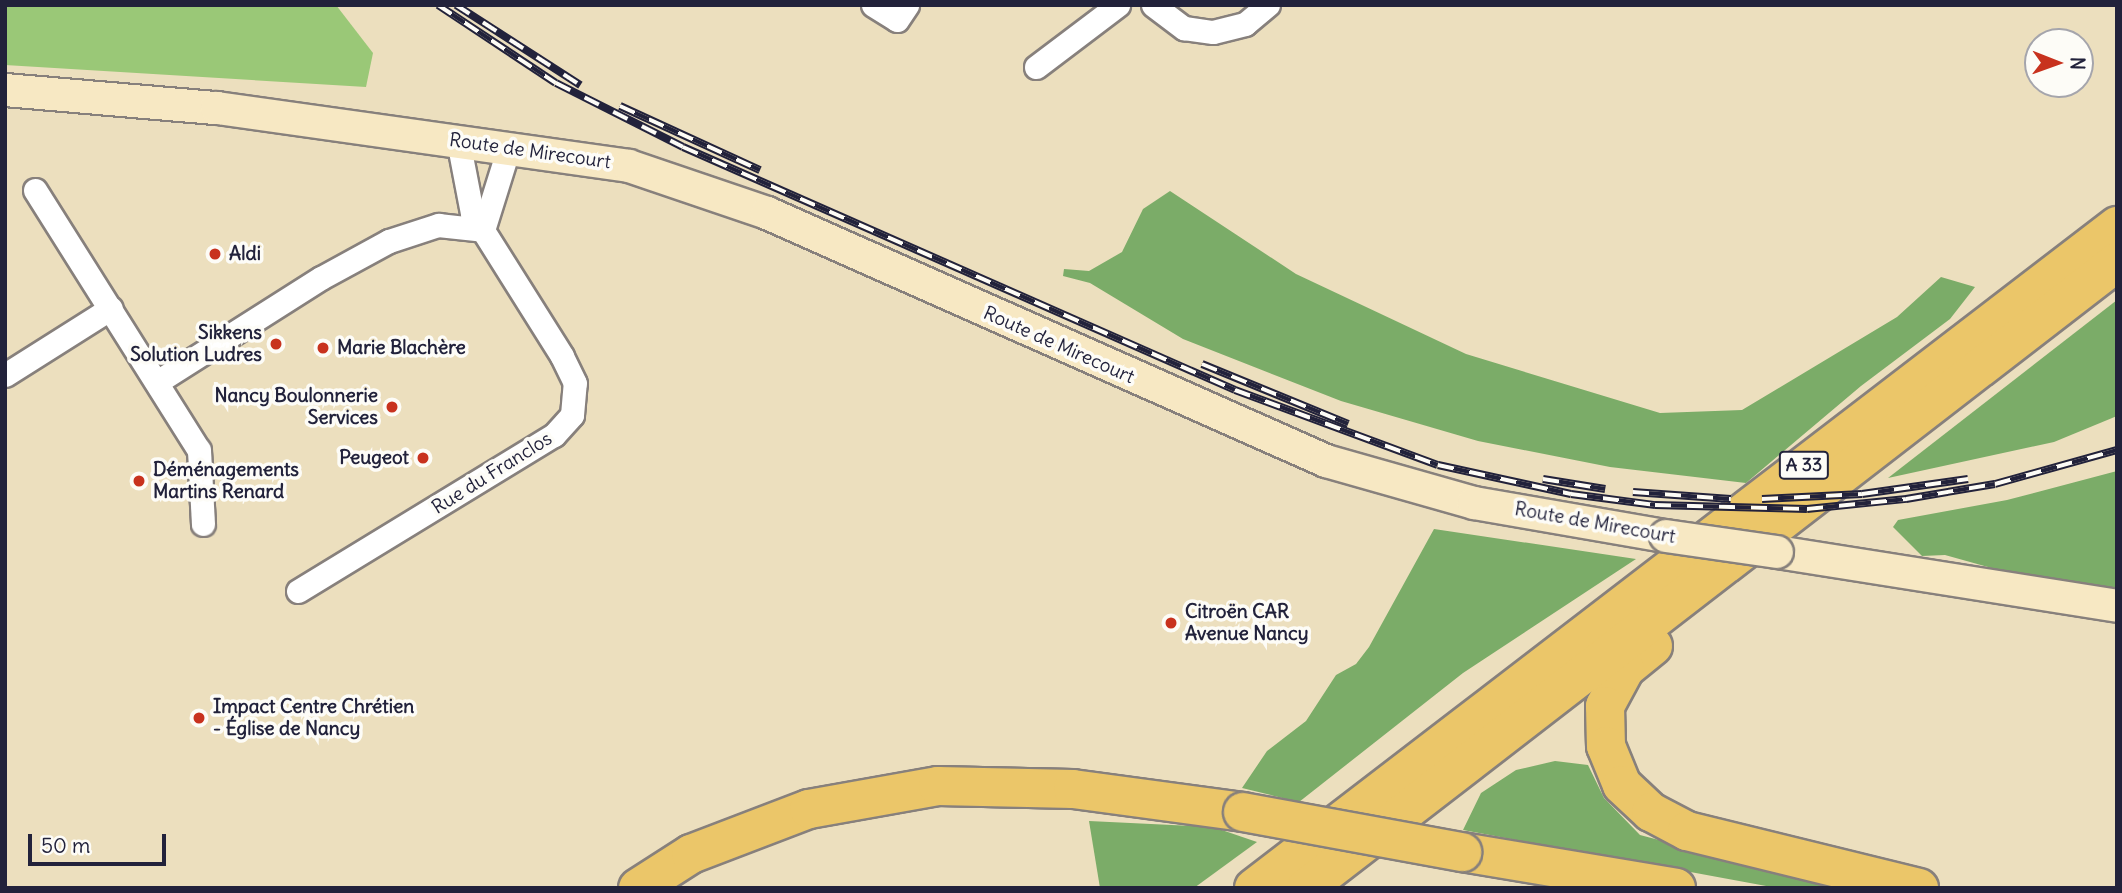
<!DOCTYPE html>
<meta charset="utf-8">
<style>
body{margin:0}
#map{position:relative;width:2122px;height:893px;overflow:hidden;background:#ecdfbe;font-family:Delius,sans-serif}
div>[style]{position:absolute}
.green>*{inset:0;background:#9ac877}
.forest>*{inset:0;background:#7bac68}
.roads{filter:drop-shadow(2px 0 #87807c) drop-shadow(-2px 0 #87807c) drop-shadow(0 2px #87807c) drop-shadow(0 -2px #87807c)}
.minor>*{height:23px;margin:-11.5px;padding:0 11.5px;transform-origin:11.5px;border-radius:11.5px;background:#fff}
.secondary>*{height:32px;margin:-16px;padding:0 16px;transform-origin:16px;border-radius:16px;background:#f7e8c3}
.motorway>*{height:38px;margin:-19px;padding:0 19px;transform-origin:19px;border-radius:19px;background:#ebc669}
.rail>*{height:8px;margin-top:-4px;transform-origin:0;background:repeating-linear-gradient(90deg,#fdfcf7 0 16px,#22223b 0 32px);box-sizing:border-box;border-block:2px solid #22223b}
.bridges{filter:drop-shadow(2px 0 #87807c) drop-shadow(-2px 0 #87807c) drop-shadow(0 2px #87807c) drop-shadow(0 -2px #87807c)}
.secondary-bridge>*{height:32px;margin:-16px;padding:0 16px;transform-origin:16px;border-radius:16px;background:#f7e8c3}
.motorway-bridge>*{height:38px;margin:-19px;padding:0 19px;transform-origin:19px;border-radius:19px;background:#ebc669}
.dots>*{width:19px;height:19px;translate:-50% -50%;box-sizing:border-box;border:4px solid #fdfcf7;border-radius:50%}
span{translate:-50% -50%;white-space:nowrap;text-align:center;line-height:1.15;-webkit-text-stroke:7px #fdfcf7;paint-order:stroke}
.shield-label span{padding:2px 5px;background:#fdfcf7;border:2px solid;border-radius:5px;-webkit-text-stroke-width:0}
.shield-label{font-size:18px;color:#22223b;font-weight:700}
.street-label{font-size:19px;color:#22223b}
.poi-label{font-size:19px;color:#22223b;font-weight:700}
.left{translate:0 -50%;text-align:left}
.right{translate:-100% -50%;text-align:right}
.frame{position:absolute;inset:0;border:7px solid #22223b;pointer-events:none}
.north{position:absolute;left:2024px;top:28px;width:70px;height:70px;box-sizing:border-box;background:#fdfcf7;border:2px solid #a5a5ac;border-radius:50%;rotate:91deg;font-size:19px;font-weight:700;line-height:28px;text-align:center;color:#22223b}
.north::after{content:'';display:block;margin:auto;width:24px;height:32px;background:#c8321e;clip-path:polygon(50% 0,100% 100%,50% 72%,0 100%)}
.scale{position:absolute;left:28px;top:834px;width:138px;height:32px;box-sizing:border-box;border:4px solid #22223b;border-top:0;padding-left:9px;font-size:21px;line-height:24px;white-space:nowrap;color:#22223b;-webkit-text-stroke:5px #fdfcf7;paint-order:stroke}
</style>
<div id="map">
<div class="green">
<div style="clip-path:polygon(5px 5px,336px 5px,373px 53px,366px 87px,5px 65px)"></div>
</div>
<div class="forest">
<div style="clip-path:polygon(1170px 191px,1296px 274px,1466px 354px,1660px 413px,1742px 410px,1897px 317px,1941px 277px,1975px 287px,1950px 319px,1861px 386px,1746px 483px,1610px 467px,1478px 441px,1341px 401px,1183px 339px,1090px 283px,1063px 276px,1064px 269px,1089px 271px,1122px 252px,1143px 209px)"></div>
<div style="clip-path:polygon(2117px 300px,2117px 416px,2054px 442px,1888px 478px)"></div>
<div style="clip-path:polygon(2117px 471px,2117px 594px,2031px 579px,1945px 555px,1922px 556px,1893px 527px,1898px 520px,2007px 500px)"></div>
<div style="clip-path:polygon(1434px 529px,1636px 559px,1463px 673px,1299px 802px,1242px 788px,1267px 751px,1306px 721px,1336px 675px,1356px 664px,1369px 647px)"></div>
<div style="clip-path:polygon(1555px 761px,1588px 765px,1604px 798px,1640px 835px,1841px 888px,1777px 888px,1463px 830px,1481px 793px,1516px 770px)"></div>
<div style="clip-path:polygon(1089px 821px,1213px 827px,1257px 842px,1194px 888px,1100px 888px)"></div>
</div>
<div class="roads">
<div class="minor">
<div style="left:873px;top:5px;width:28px;rotate:32deg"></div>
<div style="left:897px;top:20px;width:18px;rotate:-56deg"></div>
<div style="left:1153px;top:5px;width:39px;rotate:37deg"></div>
<div style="left:1184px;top:28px;width:29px;rotate:8deg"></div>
<div style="left:1213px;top:32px;width:33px;rotate:-14deg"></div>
<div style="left:1245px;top:24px;width:30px;rotate:-40deg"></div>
<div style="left:1036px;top:67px;width:103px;rotate:-37.1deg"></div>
<div style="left:35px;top:190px;width:307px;rotate:57.8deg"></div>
<div style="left:199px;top:450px;width:74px;rotate:86.9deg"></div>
<div style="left:483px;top:230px;width:87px;rotate:-72.6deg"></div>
<div style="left:5px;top:375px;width:125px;rotate:-32.3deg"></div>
<div style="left:157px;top:382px;width:194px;rotate:-32.4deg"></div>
<div style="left:321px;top:278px;width:77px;rotate:-28.6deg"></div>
<div style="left:389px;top:241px;width:52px;rotate:-18.1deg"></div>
<div style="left:438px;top:225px;width:45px;rotate:6.3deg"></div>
<div style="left:298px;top:591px;width:300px;rotate:-31.4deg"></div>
<div style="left:554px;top:435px;width:27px;rotate:-48deg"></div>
<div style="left:572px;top:415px;width:32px;rotate:-85deg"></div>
<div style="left:575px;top:383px;width:30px;rotate:-116deg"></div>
<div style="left:562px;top:356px;width:169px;rotate:-122.2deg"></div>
<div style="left:472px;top:213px;width:74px;rotate:-100.9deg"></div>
</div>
<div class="secondary">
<div style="left:5px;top:90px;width:213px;rotate:4.9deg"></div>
<div style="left:217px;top:108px;width:416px;rotate:8deg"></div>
<div style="left:629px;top:166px;width:146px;rotate:18.8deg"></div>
<div style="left:767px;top:213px;width:612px;rotate:23.92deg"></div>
<div style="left:1326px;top:461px;width:154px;rotate:15.8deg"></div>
<div style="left:1474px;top:503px;width:195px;rotate:9.8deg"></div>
<div style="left:1777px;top:552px;width:344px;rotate:9deg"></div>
</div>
<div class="motorway">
<div style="left:1653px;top:646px;width:36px;rotate:141deg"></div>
<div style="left:1625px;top:669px;width:42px;rotate:118.4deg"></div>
<div style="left:1605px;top:706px;width:40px;rotate:88.6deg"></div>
<div style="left:1606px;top:746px;width:42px;rotate:67.7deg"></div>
<div style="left:1622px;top:785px;width:40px;rotate:43deg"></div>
<div style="left:1651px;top:812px;width:41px;rotate:27.8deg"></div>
<div style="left:1687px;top:831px;width:239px;rotate:13.8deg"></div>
<div style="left:1462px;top:852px;width:217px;rotate:9.5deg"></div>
<div style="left:638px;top:888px;width:63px;rotate:-32.7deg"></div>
<div style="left:691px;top:854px;width:126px;rotate:-20.9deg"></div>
<div style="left:809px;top:809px;width:131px;rotate:-10.1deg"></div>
<div style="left:938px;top:786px;width:135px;rotate:1.3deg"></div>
<div style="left:1073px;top:789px;width:172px;rotate:7.7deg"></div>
<div style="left:1254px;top:888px;width:1088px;rotate:-37.49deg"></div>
<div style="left:1306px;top:888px;width:1024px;rotate:-37.66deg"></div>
</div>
</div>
<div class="rail">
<div style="left:438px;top:5px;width:141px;rotate:33.5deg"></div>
<div style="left:556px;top:83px;width:142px;rotate:26.7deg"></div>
<div style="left:683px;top:147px;width:603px;rotate:23.76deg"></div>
<div style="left:1235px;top:390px;width:216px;rotate:20.3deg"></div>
<div style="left:1438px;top:465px;width:136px;rotate:12.3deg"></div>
<div style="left:1571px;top:494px;width:85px;rotate:7.5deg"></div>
<div style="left:1655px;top:505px;width:152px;rotate:1.5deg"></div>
<div style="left:1807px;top:509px;width:100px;rotate:-5.8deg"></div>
<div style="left:1906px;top:499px;width:90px;rotate:-9.6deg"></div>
<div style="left:1995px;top:484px;width:127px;rotate:-15.6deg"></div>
<div style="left:456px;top:5px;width:148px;rotate:32.8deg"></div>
<div style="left:620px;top:106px;width:154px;rotate:24.6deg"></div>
<div style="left:1202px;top:364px;width:158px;rotate:22.3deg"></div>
<div style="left:1543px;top:479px;width:63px;rotate:9.2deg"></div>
<div style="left:1633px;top:492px;width:98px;rotate:4.1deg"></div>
<div style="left:1762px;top:499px;width:100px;rotate:-2.9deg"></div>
<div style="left:1862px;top:494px;width:107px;rotate:-8.1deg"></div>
</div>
<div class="bridges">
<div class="secondary-bridge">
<div style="left:1666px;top:536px;width:112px;rotate:8.2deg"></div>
</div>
<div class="motorway-bridge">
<div style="left:1243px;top:812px;width:223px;rotate:10.4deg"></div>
</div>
</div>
<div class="dots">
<div style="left:215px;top:254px;background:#c8321e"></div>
<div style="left:276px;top:344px;background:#c8321e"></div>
<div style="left:323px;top:348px;background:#c8321e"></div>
<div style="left:392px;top:407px;background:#c8321e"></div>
<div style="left:423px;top:458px;background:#c8321e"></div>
<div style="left:139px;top:481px;background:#c8321e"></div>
<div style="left:1171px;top:623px;background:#c8321e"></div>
<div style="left:199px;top:718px;background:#c8321e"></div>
</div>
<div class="shield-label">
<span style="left:1804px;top:465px">A 33</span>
</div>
<div class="street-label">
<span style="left:530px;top:151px;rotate:8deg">Route de Mirecourt</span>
<span style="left:1059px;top:345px;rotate:24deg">Route de Mirecourt</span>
<span style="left:492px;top:473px;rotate:-32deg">Rue du Franclos</span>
<span style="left:1595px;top:523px;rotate:10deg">Route de Mirecourt</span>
</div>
<div class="poi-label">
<span class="left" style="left:229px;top:254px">Aldi</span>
<span class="right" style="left:262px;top:344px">Sikkens<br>Solution Ludres</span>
<span class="left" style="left:337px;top:348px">Marie Blachère</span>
<span class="right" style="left:378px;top:407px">Nancy Boulonnerie<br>Services</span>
<span class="right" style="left:409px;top:458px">Peugeot</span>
<span class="left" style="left:153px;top:481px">Déménagements<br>Martins Renard</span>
<span class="left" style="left:1185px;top:623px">Citroën CAR<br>Avenue Nancy</span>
<span class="left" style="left:213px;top:718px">Impact Centre Chrétien<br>- Église de Nancy</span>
</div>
<div class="frame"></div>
<div class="north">N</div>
<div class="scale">50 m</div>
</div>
